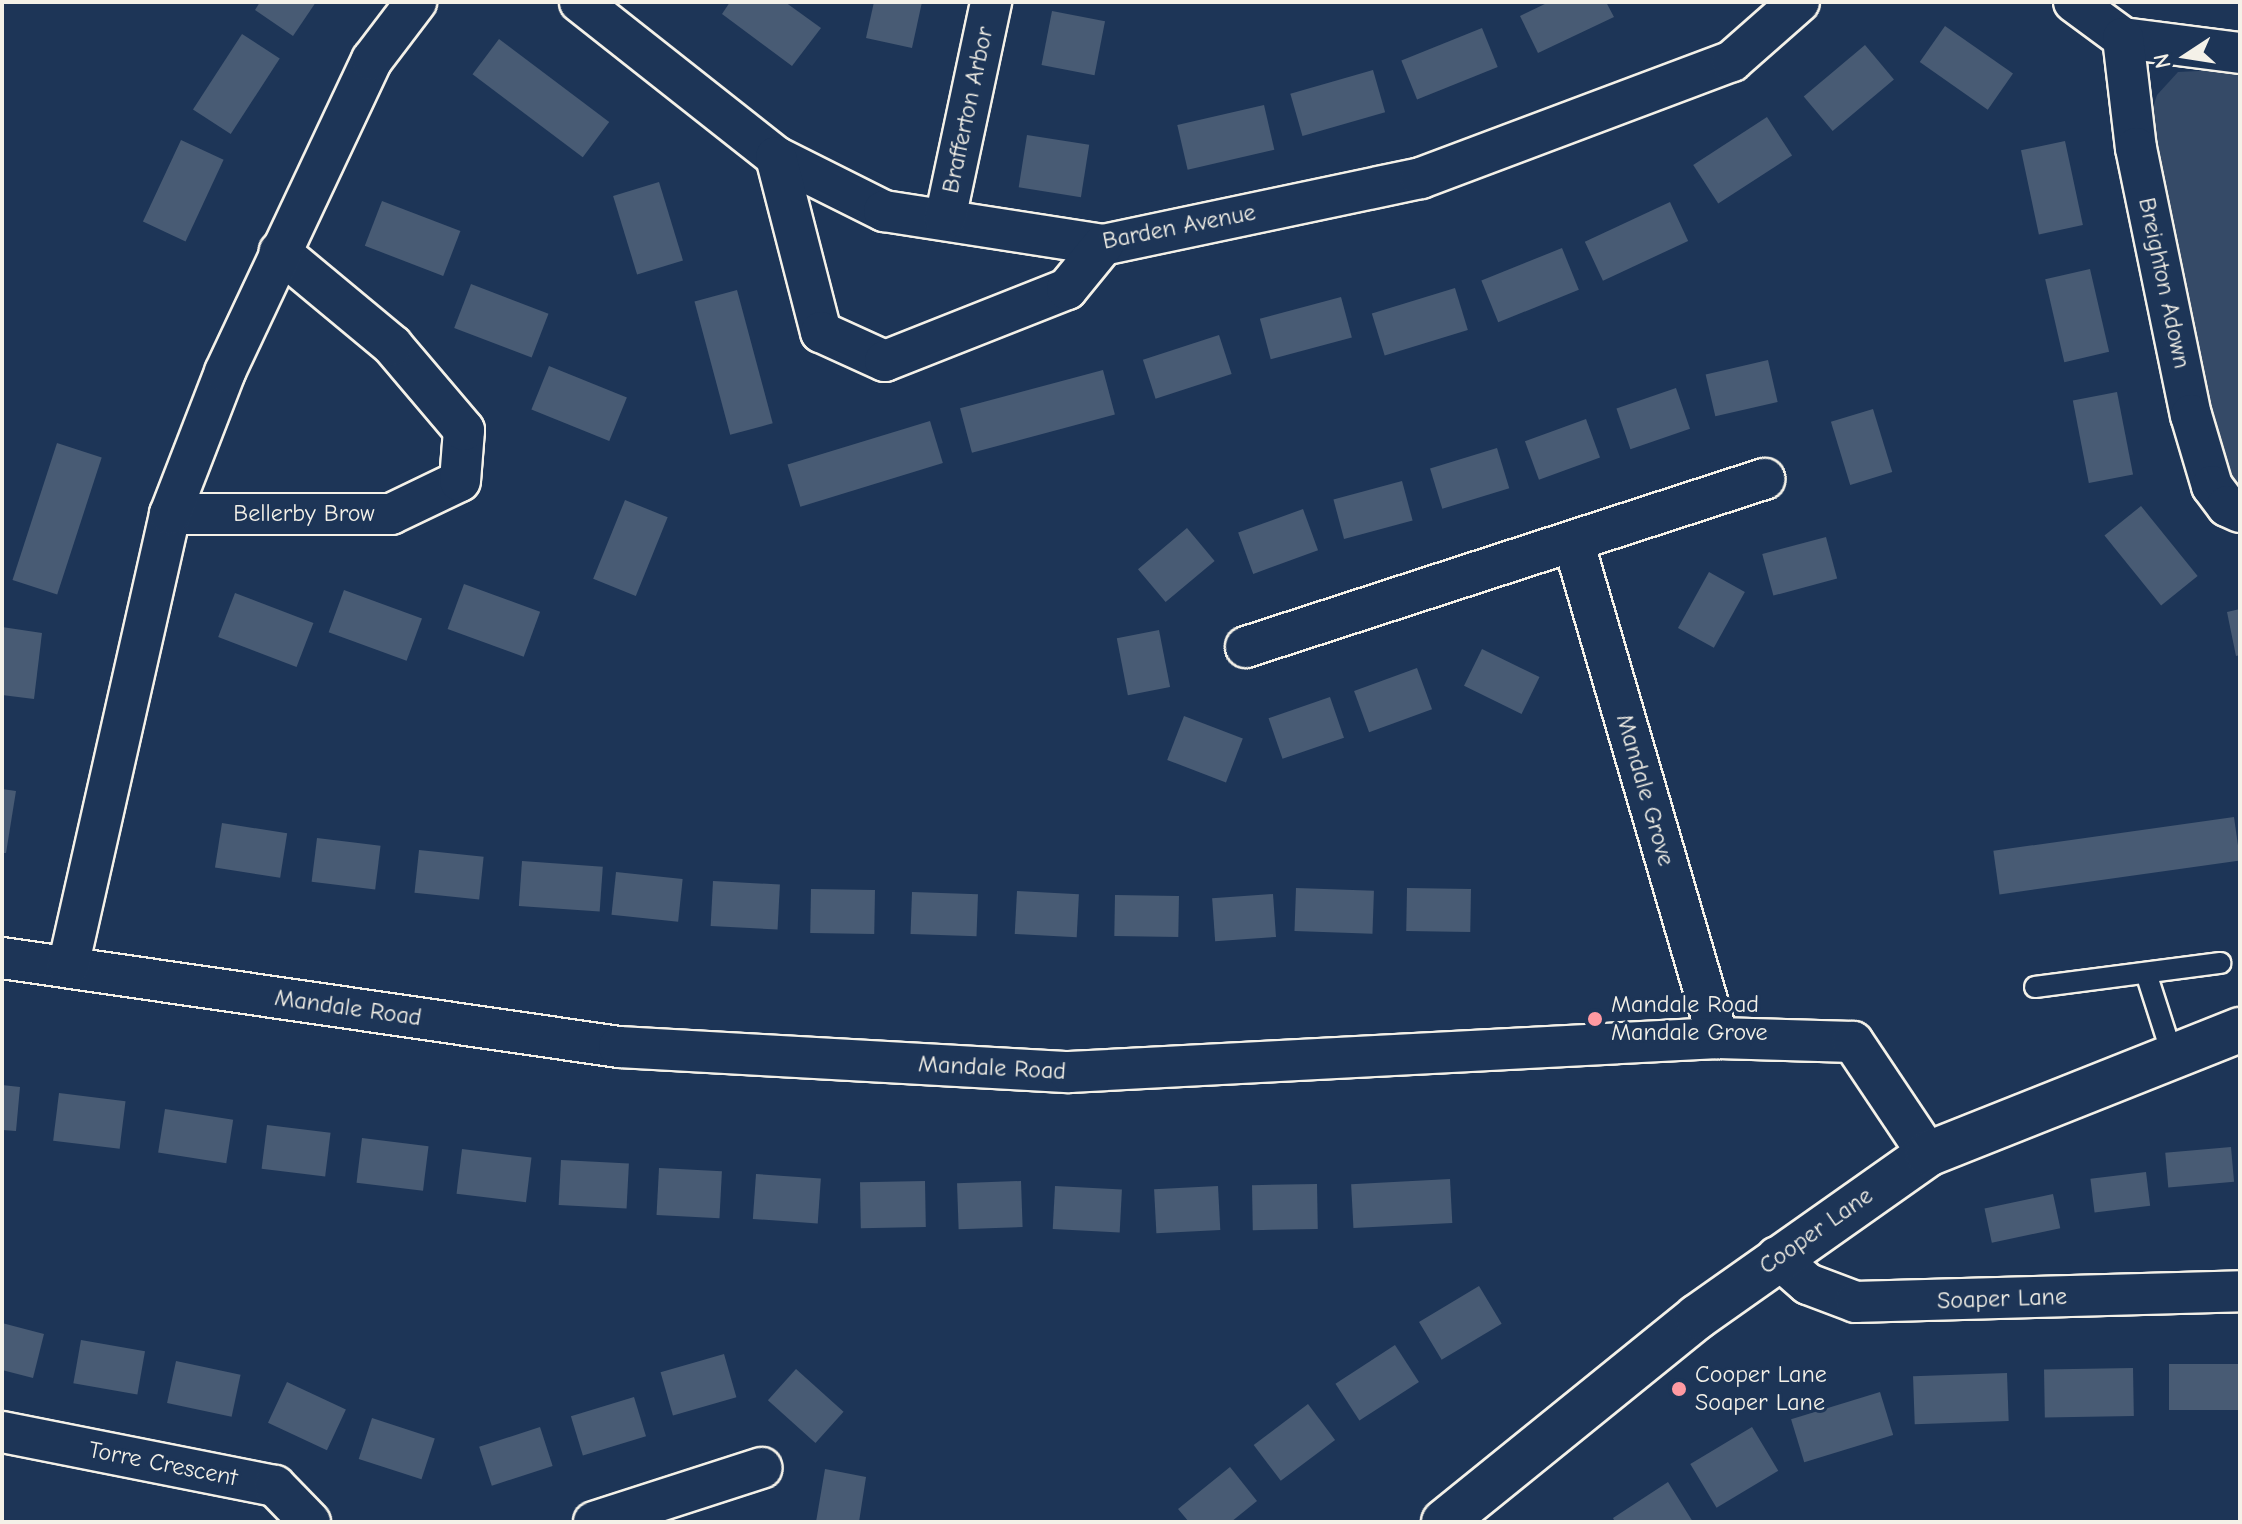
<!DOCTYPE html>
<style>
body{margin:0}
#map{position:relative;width:2242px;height:1524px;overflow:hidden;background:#1d3557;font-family:"Comic Neue",sans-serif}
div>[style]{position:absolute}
.green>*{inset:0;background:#354a67}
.building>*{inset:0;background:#485b74;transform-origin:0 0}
.roads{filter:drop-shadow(2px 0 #f4f1e8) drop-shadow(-2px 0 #f4f1e8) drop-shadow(0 2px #f4f1e8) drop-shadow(0 -2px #f4f1e8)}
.lane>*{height:20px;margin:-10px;padding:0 10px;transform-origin:10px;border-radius:10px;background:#1d3557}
.street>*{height:40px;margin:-20px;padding:0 20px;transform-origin:20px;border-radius:20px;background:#1d3557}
.secondary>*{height:44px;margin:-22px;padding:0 22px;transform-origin:22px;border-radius:22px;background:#1d3557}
.dots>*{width:22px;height:22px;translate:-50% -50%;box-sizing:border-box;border:4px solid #1d3557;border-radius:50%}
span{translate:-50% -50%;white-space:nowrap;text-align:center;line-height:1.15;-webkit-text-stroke:6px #1d3557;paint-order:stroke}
.street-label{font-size:24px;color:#f4f1e8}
.poi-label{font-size:24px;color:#f4f1e8}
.left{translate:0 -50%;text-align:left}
.frame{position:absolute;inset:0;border:4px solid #f4f1e8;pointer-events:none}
.north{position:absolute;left:2146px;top:16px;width:80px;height:80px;-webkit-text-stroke:6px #1d3557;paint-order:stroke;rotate:258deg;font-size:22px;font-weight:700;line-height:32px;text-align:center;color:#f4f1e8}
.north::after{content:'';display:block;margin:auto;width:28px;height:36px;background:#f4f1e8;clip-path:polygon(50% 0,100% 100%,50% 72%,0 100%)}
</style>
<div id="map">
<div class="green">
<div style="clip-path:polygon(2237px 69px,2240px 70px,2240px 493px,2218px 464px,2150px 117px,2157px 95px,2178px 72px)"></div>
</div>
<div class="building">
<div style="clip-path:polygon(260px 2px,316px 2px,293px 36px,255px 10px)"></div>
<div style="clip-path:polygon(730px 2px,785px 2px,821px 28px,792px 66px,722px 14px)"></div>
<div style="clip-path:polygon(874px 2px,922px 2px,912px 48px,866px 38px)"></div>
<div style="clip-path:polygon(1549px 2px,1606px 2px,1614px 17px,1538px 53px,1520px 16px)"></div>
<div style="left:1052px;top:11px;width:54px;height:55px;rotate:11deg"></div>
<div style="left:1945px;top:26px;width:83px;height:44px;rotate:35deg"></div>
<div style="left:1482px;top:28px;width:42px;height:87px;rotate:68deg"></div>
<div style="left:242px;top:34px;width:45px;height:90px;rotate:33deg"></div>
<div style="left:499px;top:39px;width:138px;height:44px;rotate:37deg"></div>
<div style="left:1865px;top:45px;width:45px;height:80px;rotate:50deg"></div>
<div style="left:1373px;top:70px;width:44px;height:86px;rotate:74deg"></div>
<div style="left:1264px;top:105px;width:46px;height:89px;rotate:77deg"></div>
<div style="left:1767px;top:117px;width:46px;height:88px;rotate:57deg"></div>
<div style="left:1027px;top:135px;width:63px;height:53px;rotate:9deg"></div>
<div style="left:181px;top:140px;width:47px;height:90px;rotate:25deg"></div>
<div style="left:2065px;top:141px;width:86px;height:45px;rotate:78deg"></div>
<div style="left:659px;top:182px;width:82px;height:48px;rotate:73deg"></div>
<div style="left:382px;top:201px;width:84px;height:48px;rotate:21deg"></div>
<div style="left:1670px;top:202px;width:43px;height:94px;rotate:65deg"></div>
<div style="left:1562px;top:248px;width:45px;height:87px;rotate:68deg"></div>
<div style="left:2090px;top:269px;width:85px;height:46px;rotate:77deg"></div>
<div style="left:471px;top:284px;width:83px;height:47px;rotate:21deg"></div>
<div style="left:1455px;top:288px;width:44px;height:87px;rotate:73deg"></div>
<div style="left:737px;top:290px;width:138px;height:44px;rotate:75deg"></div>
<div style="left:1341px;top:297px;width:42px;height:84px;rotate:75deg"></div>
<div style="left:1219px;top:335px;width:41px;height:80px;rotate:72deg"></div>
<div style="left:1768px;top:360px;width:43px;height:64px;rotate:77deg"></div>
<div style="left:549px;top:366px;width:84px;height:47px;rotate:22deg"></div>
<div style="left:1103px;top:370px;width:46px;height:148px;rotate:75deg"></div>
<div style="left:1676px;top:388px;width:43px;height:63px;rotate:71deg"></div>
<div style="left:2117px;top:392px;width:84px;height:45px;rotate:79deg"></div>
<div style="left:1873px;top:409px;width:66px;height:44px;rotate:73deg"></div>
<div style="left:1586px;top:419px;width:41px;height:65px;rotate:70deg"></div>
<div style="left:930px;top:421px;width:44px;height:149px;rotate:73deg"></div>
<div style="left:57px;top:443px;width:47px;height:144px;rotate:18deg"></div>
<div style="left:1497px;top:448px;width:42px;height:70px;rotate:73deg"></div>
<div style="left:1402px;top:481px;width:41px;height:71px;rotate:75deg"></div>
<div style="left:625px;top:500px;width:46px;height:85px;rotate:22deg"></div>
<div style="left:2141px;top:506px;width:90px;height:47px;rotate:51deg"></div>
<div style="left:1303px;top:509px;width:44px;height:69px;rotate:70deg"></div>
<div style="left:1187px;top:528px;width:43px;height:64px;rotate:50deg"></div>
<div style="left:1826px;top:537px;width:43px;height:66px;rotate:75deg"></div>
<div style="left:1709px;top:572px;width:41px;height:64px;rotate:29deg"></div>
<div style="left:464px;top:584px;width:81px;height:48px;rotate:20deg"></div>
<div style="left:344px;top:590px;width:83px;height:45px;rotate:20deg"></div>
<div style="left:235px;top:593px;width:84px;height:47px;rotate:21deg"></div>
<div style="clip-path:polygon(2240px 609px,2240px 655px,2236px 656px,2227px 612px)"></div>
<div style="clip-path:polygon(2px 627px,42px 633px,34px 699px,2px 695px)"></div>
<div style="left:1159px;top:630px;width:58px;height:43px;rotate:79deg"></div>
<div style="left:1482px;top:649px;width:64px;height:41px;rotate:26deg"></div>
<div style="left:1417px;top:668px;width:44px;height:67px;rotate:70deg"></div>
<div style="left:1330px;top:697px;width:43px;height:65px;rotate:71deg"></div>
<div style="left:1184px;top:716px;width:63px;height:47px;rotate:21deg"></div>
<div style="clip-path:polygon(2px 789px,16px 791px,6px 853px,2px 853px)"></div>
<div style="left:2234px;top:817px;width:44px;height:243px;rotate:82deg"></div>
<div style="left:222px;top:823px;width:66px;height:45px;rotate:9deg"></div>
<div style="left:317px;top:838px;width:64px;height:44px;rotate:7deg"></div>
<div style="left:419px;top:850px;width:65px;height:43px;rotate:6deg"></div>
<div style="left:522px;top:861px;width:81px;height:45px;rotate:4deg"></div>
<div style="left:616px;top:872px;width:67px;height:43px;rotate:6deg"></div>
<div style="left:713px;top:881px;width:67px;height:45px;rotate:3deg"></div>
<div style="left:1296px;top:888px;width:78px;height:43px;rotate:2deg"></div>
<div style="left:1407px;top:888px;width:64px;height:43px;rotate:1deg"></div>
<div style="left:811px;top:889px;width:64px;height:44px;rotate:1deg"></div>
<div style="left:1017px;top:891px;width:62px;height:43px;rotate:3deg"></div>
<div style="left:912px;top:892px;width:66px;height:42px;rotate:2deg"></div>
<div style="left:1273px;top:894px;width:43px;height:61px;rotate:86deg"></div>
<div style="left:1115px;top:895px;width:64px;height:41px;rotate:1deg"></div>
<div style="clip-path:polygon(2px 1085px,20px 1087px,16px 1131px,2px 1130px)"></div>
<div style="left:59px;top:1093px;width:67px;height:48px;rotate:7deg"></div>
<div style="left:165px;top:1109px;width:69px;height:44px;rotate:9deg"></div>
<div style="left:267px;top:1125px;width:64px;height:44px;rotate:7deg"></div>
<div style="left:362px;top:1138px;width:67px;height:45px;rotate:7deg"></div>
<div style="left:2231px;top:1147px;width:35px;height:66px;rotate:85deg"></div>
<div style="left:462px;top:1149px;width:70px;height:45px;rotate:7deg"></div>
<div style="left:561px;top:1160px;width:68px;height:45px;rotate:3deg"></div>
<div style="left:659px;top:1168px;width:63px;height:47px;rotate:3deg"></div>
<div style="left:2146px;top:1172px;width:34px;height:56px;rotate:83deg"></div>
<div style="left:756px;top:1174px;width:65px;height:45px;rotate:4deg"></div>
<div style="left:1450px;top:1179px;width:44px;height:99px;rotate:87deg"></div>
<div style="left:925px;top:1181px;width:46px;height:65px;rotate:89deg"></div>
<div style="left:1021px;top:1181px;width:46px;height:64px;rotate:88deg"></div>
<div style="left:1317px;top:1184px;width:45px;height:65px;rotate:89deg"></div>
<div style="left:1055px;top:1186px;width:67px;height:43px;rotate:3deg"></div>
<div style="left:1218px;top:1186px;width:44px;height:64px;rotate:87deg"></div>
<div style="left:2053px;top:1194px;width:35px;height:70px;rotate:78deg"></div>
<div style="left:1479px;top:1286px;width:44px;height:70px;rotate:59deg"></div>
<div style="clip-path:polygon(2px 1323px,44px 1334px,33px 1378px,2px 1370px)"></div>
<div style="left:81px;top:1340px;width:65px;height:44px;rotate:10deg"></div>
<div style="left:1395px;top:1345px;width:44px;height:71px;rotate:57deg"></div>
<div style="left:724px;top:1354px;width:45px;height:66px;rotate:74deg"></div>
<div style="left:176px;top:1361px;width:66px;height:43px;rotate:12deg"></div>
<div style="left:2240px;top:1364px;width:46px;height:71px;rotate:90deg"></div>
<div style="left:2133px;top:1368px;width:48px;height:89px;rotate:89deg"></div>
<div style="left:796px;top:1369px;width:64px;height:42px;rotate:42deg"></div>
<div style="left:2007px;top:1373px;width:48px;height:94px;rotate:88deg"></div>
<div style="left:287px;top:1382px;width:65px;height:45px;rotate:25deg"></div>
<div style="left:1880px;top:1392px;width:45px;height:93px;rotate:73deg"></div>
<div style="left:634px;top:1397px;width:41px;height:66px;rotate:73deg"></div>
<div style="left:1308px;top:1404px;width:45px;height:68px;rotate:53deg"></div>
<div style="left:372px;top:1418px;width:66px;height:43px;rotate:18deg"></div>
<div style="left:540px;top:1427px;width:41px;height:64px;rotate:72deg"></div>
<div style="left:1752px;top:1427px;width:51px;height:72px;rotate:59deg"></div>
<div style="clip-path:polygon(1230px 1467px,1257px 1501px,1231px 1522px,1189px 1522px,1178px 1509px)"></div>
<div style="clip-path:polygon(825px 1469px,866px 1477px,859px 1522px,816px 1522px)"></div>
<div style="clip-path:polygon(1668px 1482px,1693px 1522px,1615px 1522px,1613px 1518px)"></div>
</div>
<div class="roads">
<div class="lane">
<div style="left:2146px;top:973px;width:88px;rotate:72.2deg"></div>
<div style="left:2035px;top:987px;width:187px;rotate:-7.4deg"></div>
</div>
<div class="street">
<div style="left:580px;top:2px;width:250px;rotate:38.3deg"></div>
<div style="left:776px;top:157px;width:121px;rotate:26.6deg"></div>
<div style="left:884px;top:211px;width:222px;rotate:8.8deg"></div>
<div style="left:1103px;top:245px;width:325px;rotate:-11.9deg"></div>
<div style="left:1421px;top:178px;width:332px;rotate:-20.6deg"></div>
<div style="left:1732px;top:61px;width:89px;rotate:-41.4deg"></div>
<div style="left:2074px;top:2px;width:61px;rotate:36.3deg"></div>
<div style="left:2123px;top:38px;width:118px;rotate:7.3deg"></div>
<div style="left:2123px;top:38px;width:111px;rotate:83.3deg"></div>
<div style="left:2136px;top:148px;width:273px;rotate:78.4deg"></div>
<div style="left:2191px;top:415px;width:74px;rotate:73.5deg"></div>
<div style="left:2212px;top:486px;width:25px;rotate:53deg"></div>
<div style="left:2227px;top:506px;width:14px;rotate:25deg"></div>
<div style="left:776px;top:157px;width:181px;rotate:75.6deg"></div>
<div style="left:821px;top:332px;width:70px;rotate:24.4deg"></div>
<div style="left:885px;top:361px;width:196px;rotate:-21.6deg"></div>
<div style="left:1067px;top:289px;width:57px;rotate:-50.7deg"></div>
<div style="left:945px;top:219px;width:222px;rotate:-78deg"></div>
<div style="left:170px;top:514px;width:221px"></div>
<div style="left:391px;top:514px;width:76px;rotate:-25.6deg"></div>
<div style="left:460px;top:481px;width:51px;rotate:-85.5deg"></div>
<div style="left:464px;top:430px;width:111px;rotate:-130.3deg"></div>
<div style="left:392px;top:345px;width:146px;rotate:-140.3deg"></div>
<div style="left:1573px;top:541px;width:518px;rotate:73.74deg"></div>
<div style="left:1246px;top:647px;width:545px;rotate:-17.97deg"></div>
<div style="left:2px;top:958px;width:623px;rotate:8.21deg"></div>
<div style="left:619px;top:1047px;width:451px;rotate:3.2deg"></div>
<div style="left:1069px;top:1072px;width:650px;rotate:-3deg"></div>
<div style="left:1718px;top:1038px;width:135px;rotate:1.7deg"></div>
<div style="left:1853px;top:1042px;width:135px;rotate:56.2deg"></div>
<div style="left:68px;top:967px;width:464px;rotate:-77.3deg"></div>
<div style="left:170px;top:514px;width:152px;rotate:-68.8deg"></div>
<div style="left:225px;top:372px;width:345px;rotate:-64.8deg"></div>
<div style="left:372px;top:60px;width:73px;rotate:-52.8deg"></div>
<div style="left:1777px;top:1257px;width:41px;rotate:41.1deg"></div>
<div style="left:1808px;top:1284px;width:51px;rotate:20.6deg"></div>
<div style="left:1856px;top:1302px;width:384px;rotate:-1.6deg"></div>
<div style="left:2px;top:1432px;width:278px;rotate:11.2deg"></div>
<div style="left:275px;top:1486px;width:50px;rotate:45.8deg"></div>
<div style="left:594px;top:1522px;width:176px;rotate:-17.9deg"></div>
</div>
<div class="secondary">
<div style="left:1444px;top:1522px;width:326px;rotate:-39deg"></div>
<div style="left:1697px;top:1317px;width:283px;rotate:-35.2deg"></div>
<div style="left:1928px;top:1154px;width:336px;rotate:-21.7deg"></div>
</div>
</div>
<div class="dots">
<div style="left:1595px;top:1019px;background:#ff9aa2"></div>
<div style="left:1679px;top:1389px;background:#ff9aa2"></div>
</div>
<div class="street-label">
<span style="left:968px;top:110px;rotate:-78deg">Brafferton Arbor</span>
<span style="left:1179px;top:227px;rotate:-11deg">Barden Avenue</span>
<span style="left:2164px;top:283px;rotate:78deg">Breighton Adown</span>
<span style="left:304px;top:514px">Bellerby Brow</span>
<span style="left:1645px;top:790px;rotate:74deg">Mandale Grove</span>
<span style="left:348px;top:1008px;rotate:8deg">Mandale Road</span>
<span style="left:992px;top:1068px;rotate:3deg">Mandale Road</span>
<span style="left:1816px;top:1231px;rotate:-35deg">Cooper Lane</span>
<span style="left:2002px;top:1299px;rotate:-2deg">Soaper Lane</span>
<span style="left:163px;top:1464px;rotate:11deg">Torre Crescent</span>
</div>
<div class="poi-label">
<span class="left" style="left:1611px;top:1019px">Mandale Road<br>Mandale Grove</span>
<span class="left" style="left:1695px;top:1389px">Cooper Lane<br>Soaper Lane</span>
</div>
<div class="frame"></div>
<div class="north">N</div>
</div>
